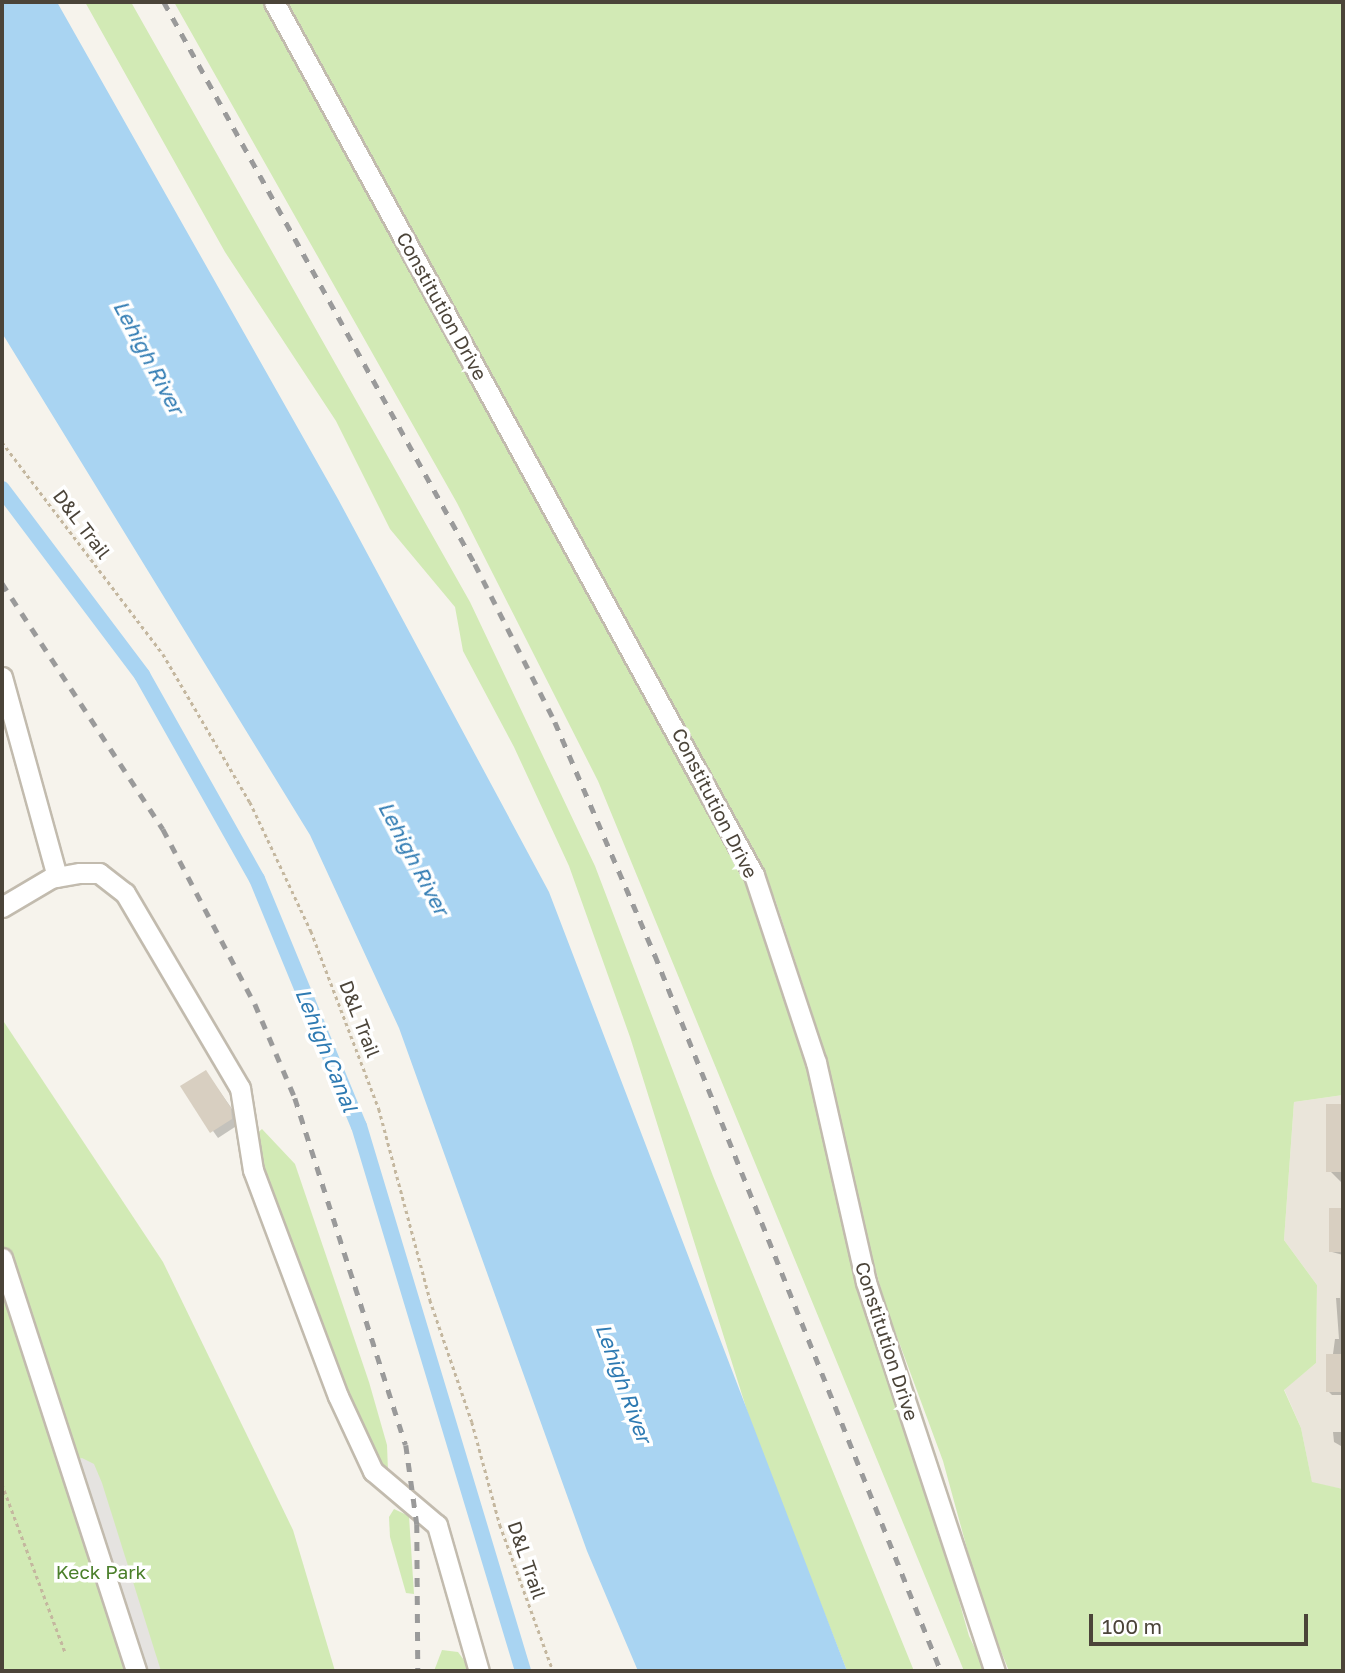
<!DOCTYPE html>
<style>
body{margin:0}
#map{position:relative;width:1345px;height:1673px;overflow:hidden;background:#f6f3ec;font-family:"Golos Text",sans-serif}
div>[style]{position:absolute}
.residential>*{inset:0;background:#eae5da}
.green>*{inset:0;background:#d2eab5}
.parking>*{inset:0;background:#e5e3e0}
.water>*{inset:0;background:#a9d4f2}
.shadow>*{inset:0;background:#0003}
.canal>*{height:16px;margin:-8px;padding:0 8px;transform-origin:8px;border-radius:8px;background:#a9d4f2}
.building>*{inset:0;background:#d8cfc1;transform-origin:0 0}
.path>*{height:2.5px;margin-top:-1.25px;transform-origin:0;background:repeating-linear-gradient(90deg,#c4b79f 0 3.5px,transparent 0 7px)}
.roads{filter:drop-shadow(2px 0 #c2bbae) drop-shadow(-2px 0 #c2bbae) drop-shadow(0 2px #c2bbae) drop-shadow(0 -2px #c2bbae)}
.minor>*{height:19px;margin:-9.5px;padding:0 9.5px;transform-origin:9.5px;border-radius:9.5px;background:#fff}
.rail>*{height:4.5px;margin-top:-2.25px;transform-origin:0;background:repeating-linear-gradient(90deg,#9a9a9a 0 9px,transparent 0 18px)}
span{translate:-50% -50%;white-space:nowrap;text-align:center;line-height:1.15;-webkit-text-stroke:7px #fff;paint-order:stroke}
.street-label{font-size:19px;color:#4b4439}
.park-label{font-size:19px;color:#4a7f2a}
.water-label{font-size:21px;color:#2e7ab2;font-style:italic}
.frame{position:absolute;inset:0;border:4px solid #4b4439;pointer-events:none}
.scale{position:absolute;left:1089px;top:1614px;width:219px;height:32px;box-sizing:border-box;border:4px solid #4b4439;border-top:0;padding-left:9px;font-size:21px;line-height:24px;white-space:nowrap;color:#4b4439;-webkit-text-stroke:5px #fff;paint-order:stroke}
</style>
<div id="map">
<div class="residential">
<div style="clip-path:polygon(1343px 1095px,1343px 1489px,1312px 1483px,1301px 1428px,1284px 1389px,1316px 1363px,1317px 1285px,1284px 1240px,1294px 1102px)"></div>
</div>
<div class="green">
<div style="clip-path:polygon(85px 2px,131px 2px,470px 602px,595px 866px,713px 1176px,914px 1671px,847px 1671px,754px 1433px,630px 1037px,569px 866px,514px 747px,463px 651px,455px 607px,390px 529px,336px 421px,225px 252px)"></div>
<div style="clip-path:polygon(174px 2px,264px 2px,748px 877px,803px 1056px,869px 1315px,925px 1480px,969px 1636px,986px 1671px,964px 1671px,598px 781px,457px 503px)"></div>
<div style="clip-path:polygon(286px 2px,1343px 2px,1343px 1095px,1294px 1102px,1284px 1240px,1317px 1285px,1316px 1363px,1284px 1390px,1301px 1428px,1312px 1482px,1343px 1489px,1343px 1671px,1009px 1671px,983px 1607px,943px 1461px,886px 1307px,859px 1211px,819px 1034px,775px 899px,677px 711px)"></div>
<div style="clip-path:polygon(2px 1019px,163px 1262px,293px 1530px,335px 1671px,2px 1671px)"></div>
<div style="clip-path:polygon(262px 1129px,295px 1164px,369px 1382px,387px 1445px,388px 1471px,381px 1471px,349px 1396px,258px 1154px,255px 1135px)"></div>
<div style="clip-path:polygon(394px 1509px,409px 1516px,414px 1594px,406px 1593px,390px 1537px,389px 1517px)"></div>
<div style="clip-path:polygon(442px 1650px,458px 1652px,472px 1671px,434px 1671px)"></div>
</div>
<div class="parking">
<div style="clip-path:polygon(82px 1458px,94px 1464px,102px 1483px,161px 1671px,136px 1671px,69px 1461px)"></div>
</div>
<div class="water">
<div style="clip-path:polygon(2px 2px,57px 2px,338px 499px,549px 892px,847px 1671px,638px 1671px,587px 1551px,399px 1028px,310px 835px,2px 333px)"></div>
</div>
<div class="shadow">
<div style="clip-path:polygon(206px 1072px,237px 1116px,238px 1125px,218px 1138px,182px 1087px)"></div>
<div style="clip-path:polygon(1328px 1106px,1343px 1106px,1343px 1184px,1330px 1171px)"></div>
<div style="clip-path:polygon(1331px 1210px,1343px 1210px,1343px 1255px,1332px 1252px)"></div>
<div style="clip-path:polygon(1340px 1278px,1343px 1395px,1332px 1395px,1328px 1391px,1335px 1339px,1339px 1339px,1336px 1298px,1340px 1298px)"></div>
<div style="clip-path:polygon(1333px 1432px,1343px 1432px,1343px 1459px,1341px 1446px,1334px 1442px)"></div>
</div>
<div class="canal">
<div style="left:2px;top:489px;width:233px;rotate:53deg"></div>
<div style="left:142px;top:675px;width:234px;rotate:60.6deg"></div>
<div style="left:257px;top:879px;width:267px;rotate:67.6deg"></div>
<div style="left:359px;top:1126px;width:569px;rotate:73.25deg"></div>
</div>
<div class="building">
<div style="clip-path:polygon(206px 1070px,231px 1108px,232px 1119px,210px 1133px,180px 1086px)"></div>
<div style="left:1326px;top:1104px;width:17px;height:68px"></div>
<div style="left:1329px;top:1208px;width:14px;height:44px"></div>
<div style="left:1326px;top:1354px;width:17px;height:38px"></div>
</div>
<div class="path">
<div style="left:2px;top:442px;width:266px;rotate:52.8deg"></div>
<div style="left:163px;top:654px;width:172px;rotate:59.6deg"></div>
<div style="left:250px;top:802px;width:143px;rotate:64.7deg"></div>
<div style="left:311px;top:931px;width:191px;rotate:69.1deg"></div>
<div style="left:379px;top:1109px;width:198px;rotate:75deg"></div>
<div style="left:430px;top:1300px;width:129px;rotate:71deg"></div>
<div style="left:472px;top:1422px;width:107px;rotate:74.8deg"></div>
<div style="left:500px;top:1525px;width:155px;rotate:70deg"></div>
<div style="left:2px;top:1484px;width:179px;rotate:69.4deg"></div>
</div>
<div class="roads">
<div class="minor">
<div style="left:274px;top:2px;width:996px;rotate:61.2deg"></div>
<div style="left:754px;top:875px;width:197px;rotate:71.7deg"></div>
<div style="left:816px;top:1062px;width:226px;rotate:77.2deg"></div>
<div style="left:866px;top:1282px;width:410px;rotate:71.7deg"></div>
<div style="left:2px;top:677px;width:207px;rotate:74.6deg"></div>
<div style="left:2px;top:907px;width:57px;rotate:-30.6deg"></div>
<div style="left:51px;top:878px;width:29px;rotate:-10deg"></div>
<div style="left:80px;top:873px;width:19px"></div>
<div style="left:99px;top:873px;width:33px;rotate:38deg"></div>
<div style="left:125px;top:893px;width:226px;rotate:59.5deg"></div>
<div style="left:240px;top:1088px;width:83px;rotate:81deg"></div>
<div style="left:253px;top:1170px;width:241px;rotate:69.4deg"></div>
<div style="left:338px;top:1396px;width:83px;rotate:65deg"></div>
<div style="left:373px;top:1471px;width:84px;rotate:40.2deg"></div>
<div style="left:437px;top:1525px;width:152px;rotate:74deg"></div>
<div style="left:2px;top:1258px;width:434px;rotate:72deg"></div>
</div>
</div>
<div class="rail">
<div style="left:164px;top:2px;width:642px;rotate:61.04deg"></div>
<div style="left:475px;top:564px;width:177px;rotate:63.1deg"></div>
<div style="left:555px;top:722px;width:254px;rotate:66.8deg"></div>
<div style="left:655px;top:955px;width:771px;rotate:68.23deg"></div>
<div style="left:2px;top:583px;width:294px;rotate:56.8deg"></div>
<div style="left:163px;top:829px;width:198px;rotate:62.3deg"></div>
<div style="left:255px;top:1004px;width:102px;rotate:66.9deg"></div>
<div style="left:295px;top:1098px;width:364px;rotate:72.3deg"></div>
<div style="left:406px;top:1445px;width:80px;rotate:82.1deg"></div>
<div style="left:417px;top:1524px;width:147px;rotate:89.6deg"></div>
</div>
<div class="street-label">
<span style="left:442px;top:306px;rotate:61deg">Constitution Drive</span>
<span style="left:82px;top:524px;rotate:53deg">D&amp;L Trail</span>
<span style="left:715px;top:803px;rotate:63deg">Constitution Drive</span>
<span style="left:360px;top:1019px;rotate:69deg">D&amp;L Trail</span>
<span style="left:887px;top:1341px;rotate:72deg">Constitution Drive</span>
<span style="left:527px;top:1560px;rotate:71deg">D&amp;L Trail</span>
</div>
<div class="park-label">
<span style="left:101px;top:1572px">Keck Park</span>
</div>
<div class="water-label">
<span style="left:149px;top:357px;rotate:62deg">Lehigh River</span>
<span style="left:414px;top:858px;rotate:62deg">Lehigh River</span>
<span style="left:327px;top:1050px;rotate:68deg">Lehigh Canal</span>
<span style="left:624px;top:1383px;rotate:70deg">Lehigh River</span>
</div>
<div class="frame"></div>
<div class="scale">100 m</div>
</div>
